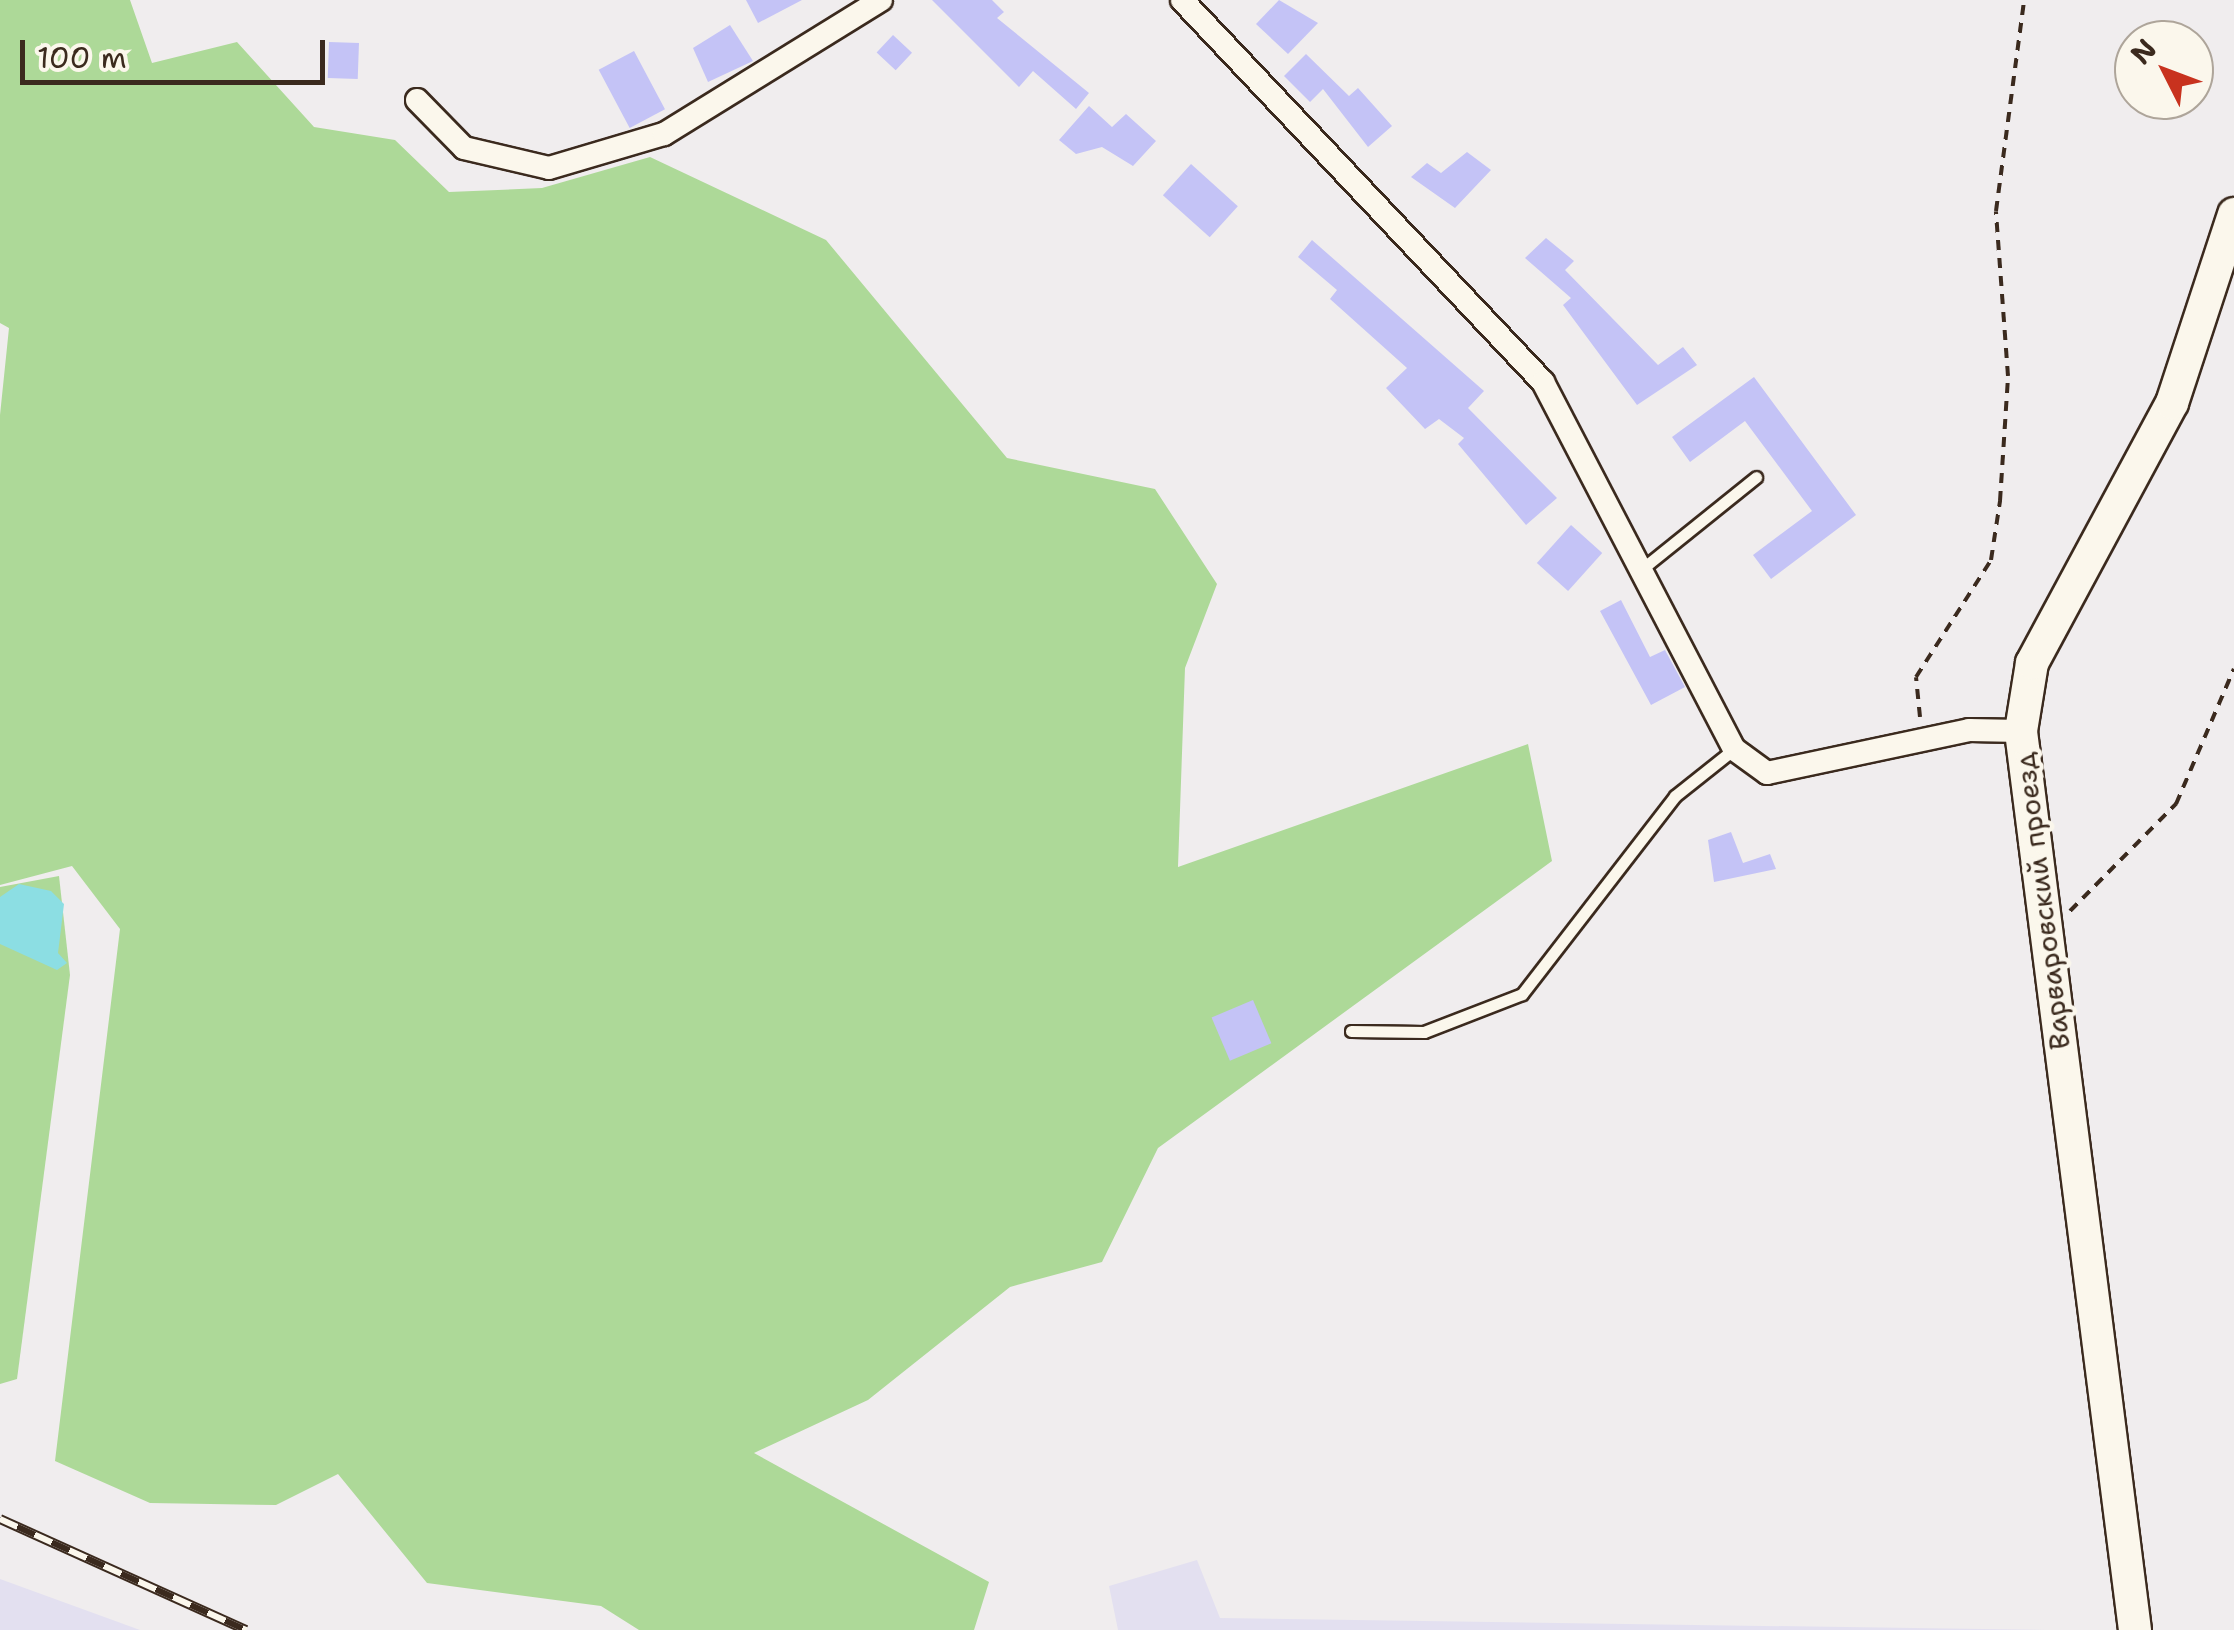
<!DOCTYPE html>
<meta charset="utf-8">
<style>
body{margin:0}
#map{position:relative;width:2234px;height:1630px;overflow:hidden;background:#f0edee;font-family:"Shantell Sans",sans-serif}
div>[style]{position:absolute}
.built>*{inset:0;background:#e3e0f0}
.green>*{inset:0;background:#add998}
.water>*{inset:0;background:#8cdee3}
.building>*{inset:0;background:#c4c3f6;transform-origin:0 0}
.path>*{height:4px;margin-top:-2px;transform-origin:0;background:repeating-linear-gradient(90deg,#3b2a1e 0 10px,transparent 0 18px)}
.roads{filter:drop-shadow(2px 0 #3b2a1e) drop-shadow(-2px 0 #3b2a1e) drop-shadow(0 2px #3b2a1e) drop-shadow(0 -2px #3b2a1e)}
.lane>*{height:11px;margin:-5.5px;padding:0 5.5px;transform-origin:5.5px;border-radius:5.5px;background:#fbf7ec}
.street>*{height:22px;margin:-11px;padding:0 11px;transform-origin:11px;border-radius:11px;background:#fbf7ec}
.secondary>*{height:32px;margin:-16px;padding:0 16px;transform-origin:16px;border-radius:16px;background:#fbf7ec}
.rail>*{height:10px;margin-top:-5px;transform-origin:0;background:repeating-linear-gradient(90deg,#fbf7ec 0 19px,#3b2a1e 0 38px);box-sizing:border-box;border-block:2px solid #3b2a1e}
span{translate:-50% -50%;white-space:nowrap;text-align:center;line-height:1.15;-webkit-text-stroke:9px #fbf7ec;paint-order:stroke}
.street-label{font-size:28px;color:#3b2a1e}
.north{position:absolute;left:2114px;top:20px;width:100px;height:100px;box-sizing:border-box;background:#fbf7ec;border:2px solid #aea59a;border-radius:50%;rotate:312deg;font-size:28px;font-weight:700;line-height:40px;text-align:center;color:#3b2a1e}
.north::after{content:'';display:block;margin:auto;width:35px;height:45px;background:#c8321e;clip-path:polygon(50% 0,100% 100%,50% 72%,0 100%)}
.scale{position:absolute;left:20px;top:40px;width:305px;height:45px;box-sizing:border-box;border:5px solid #3b2a1e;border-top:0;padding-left:12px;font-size:30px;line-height:35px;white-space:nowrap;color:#3b2a1e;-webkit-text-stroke:8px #fbf7ec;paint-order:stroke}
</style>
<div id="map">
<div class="built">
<div style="clip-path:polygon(1197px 1560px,1220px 1618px,2046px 1630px,1118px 1630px,1109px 1586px)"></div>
<div style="clip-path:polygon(0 1579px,140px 1630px,0 1630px)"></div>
</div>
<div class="green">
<div style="clip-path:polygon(0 0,130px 0,152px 63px,237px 42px,314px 127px,395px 140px,449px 192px,542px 188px,650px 157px,826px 240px,1007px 458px,1155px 489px,1217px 584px,1185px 668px,1178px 867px,1528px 744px,1552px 861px,1158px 1148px,1102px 1262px,1010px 1287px,868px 1400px,754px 1453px,989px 1582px,974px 1630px,639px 1630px,601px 1606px,427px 1583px,338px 1474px,276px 1505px,150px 1503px,55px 1461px,120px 929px,72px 866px,0 885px,0 415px,9px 328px,0 323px)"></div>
<div style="clip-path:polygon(59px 876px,70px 975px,17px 1379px,0 1384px,0 887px)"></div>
</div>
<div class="water">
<div style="clip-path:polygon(19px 884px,51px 891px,64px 904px,58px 953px,67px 963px,57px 970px,0 944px,0 897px)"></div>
</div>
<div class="building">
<div style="clip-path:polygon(746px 0,802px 0,758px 23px)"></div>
<div style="clip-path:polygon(932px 0,992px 0,1004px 12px,997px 18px,1089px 93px,1076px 109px,1033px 71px,1019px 87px)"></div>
<div style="clip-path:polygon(1279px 0,1318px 23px,1288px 54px,1256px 24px)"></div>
<div style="clip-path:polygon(730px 25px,753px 61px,708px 82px,693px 48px)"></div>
<div style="left:893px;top:35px;width:26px;height:24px;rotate:43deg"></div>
<div style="left:329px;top:42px;width:30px;height:36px;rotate:2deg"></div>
<div style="left:634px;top:51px;width:66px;height:40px;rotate:62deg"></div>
<div style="clip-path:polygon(1306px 54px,1349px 96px,1358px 88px,1392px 126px,1368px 147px,1323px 89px,1310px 102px,1284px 76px)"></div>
<div style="clip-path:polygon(1089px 106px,1112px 127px,1126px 114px,1156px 141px,1133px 166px,1102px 147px,1076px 154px,1059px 140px)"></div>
<div style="clip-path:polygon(1467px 152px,1491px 170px,1455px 208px,1411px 177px,1427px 163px,1441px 173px)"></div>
<div style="left:1191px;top:164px;width:63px;height:42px;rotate:42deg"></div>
<div style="clip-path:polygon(1546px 238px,1574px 261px,1565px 270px,1658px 365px,1683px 347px,1697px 365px,1637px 405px,1563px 305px,1571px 298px,1525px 258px)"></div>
<div style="clip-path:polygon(1312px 240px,1484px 391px,1468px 408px,1557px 498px,1526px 525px,1458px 444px,1464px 438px,1439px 419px,1425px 429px,1386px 388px,1407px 368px,1330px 299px,1337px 290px,1298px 257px)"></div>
<div style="clip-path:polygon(1754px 377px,1856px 515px,1771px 579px,1753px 555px,1812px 511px,1745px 421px,1690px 462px,1672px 437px)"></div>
<div style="left:1571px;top:525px;width:42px;height:51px;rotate:42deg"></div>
<div style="clip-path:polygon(1621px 600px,1650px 657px,1665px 650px,1685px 687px,1651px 705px,1600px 611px)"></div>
<div style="clip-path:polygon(1731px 832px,1743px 863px,1770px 854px,1776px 869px,1714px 882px,1708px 840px)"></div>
<div style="left:1253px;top:1000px;width:47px;height:45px;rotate:67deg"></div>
</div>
<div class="path">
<div style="left:1920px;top:717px;width:40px;rotate:-95.7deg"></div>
<div style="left:1916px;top:677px;width:139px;rotate:-57.3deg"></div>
<div style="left:1991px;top:560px;width:60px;rotate:-81.3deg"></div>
<div style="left:2000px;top:501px;width:125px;rotate:-86.3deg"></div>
<div style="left:2008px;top:376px;width:165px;rotate:-94.2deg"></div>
<div style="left:1996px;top:211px;width:213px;rotate:-82.4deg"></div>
<div style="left:2070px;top:911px;width:151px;rotate:-45.3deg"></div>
<div style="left:2176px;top:804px;width:147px;rotate:-66.8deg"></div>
</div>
<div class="roads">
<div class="lane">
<div style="left:1643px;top:568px;width:145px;rotate:-38.8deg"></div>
<div style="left:1351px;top:1031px;width:73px;rotate:0.8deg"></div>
<div style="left:1424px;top:1032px;width:105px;rotate:-21.2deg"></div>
<div style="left:1522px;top:994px;width:250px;rotate:-52.3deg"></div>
<div style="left:1675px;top:796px;width:75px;rotate:-38.5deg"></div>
</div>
<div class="street">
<div style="left:1182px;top:0;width:526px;rotate:46.62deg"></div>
<div style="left:1543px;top:382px;width:414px;rotate:62.5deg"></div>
<div style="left:1734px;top:749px;width:41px;rotate:36deg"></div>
<div style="left:1767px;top:773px;width:207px;rotate:-12deg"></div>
<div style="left:1969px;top:730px;width:52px;rotate:1.1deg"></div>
<div style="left:417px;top:100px;width:67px;rotate:45.6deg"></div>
<div style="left:464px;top:148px;width:87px;rotate:13.2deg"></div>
<div style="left:549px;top:168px;width:120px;rotate:-16.5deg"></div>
<div style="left:664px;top:134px;width:255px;rotate:-31.7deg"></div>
</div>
<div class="secondary">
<div style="left:2135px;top:1630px;width:906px;rotate:-97.23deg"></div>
<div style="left:2021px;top:731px;width:69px;rotate:-80.8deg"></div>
<div style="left:2032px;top:663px;width:295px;rotate:-61.7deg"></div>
<div style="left:2172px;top:403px;width:199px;rotate:-71.8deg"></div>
</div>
</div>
<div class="rail">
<div style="left:0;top:1519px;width:270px;rotate:24.3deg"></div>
</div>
<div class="street-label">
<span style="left:2042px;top:901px;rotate:-97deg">Варваровский проезд</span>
</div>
<div class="north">N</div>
<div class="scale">100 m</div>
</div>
